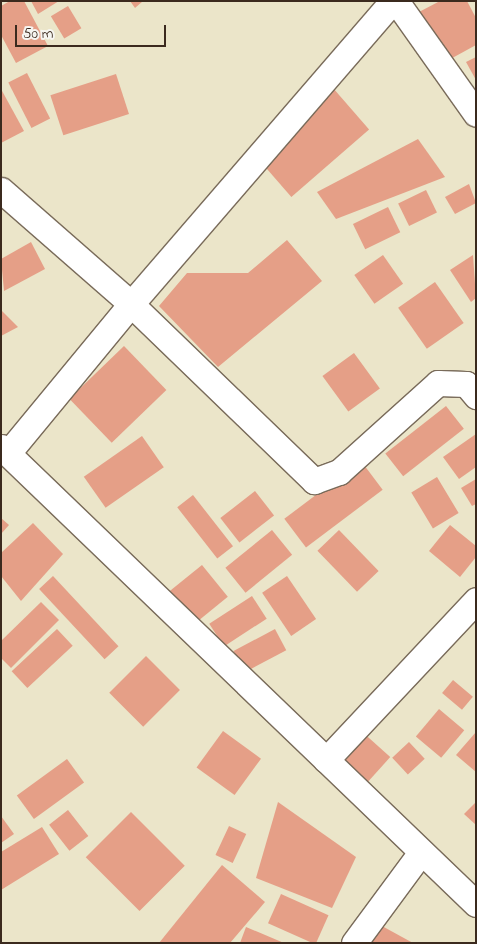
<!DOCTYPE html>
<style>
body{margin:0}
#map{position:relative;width:477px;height:944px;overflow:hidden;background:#ebe5c9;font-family:"Indie Flower",sans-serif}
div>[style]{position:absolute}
.building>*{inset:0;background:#e59f87;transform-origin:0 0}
.roads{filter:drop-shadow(1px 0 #796b5a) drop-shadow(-1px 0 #796b5a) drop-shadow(0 1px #796b5a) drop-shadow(0 -1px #796b5a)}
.minor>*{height:25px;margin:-12.5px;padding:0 12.5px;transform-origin:12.5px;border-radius:12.5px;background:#fff}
span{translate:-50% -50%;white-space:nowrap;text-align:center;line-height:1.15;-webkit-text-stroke:5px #f6f6f2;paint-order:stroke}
.frame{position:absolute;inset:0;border:2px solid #3b2a1e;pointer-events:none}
.scale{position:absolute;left:15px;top:25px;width:151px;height:22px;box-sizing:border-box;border:2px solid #3b2a1e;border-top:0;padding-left:6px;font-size:15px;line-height:18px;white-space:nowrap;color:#3b2a1e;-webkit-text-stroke:4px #f6f6f2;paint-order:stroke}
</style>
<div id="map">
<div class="building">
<div style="clip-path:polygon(10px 1px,24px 1px,48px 46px,16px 63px,1px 35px,1px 6px)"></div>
<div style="clip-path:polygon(31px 1px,59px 1px,38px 14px)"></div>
<div style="clip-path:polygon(130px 1px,143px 1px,135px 8px)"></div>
<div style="clip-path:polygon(440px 1px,467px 1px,476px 18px,476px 45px,445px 62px,419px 12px)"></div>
<div style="left:68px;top:6px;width:26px;height:20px;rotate:59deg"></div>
<div style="clip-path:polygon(476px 57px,476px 80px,466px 62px)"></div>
<div style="left:27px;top:73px;width:51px;height:21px;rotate:63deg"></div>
<div style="left:116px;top:74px;width:42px;height:69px;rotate:72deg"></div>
<div style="left:333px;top:88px;width:55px;height:103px;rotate:49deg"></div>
<div style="clip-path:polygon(1px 89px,24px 131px,1px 143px)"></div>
<div style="clip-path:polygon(418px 139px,445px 177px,336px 219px,317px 192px)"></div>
<div style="clip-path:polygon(469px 184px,476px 203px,455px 214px,445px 197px)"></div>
<div style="left:426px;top:190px;width:25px;height:31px;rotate:64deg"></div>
<div style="left:388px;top:207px;width:28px;height:39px;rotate:64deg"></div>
<div style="clip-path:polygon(287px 240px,322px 281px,218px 367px,159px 306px,187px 273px,248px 273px)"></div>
<div style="clip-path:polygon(31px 242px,45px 269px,4px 291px,1px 259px)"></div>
<div style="left:383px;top:255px;width:35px;height:35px;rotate:55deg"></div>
<div style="clip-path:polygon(473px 255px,476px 298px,471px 302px,450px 270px)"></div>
<div style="left:435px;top:282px;width:50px;height:45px;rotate:55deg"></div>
<div style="clip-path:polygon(1px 310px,18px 327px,1px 336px)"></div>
<div style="left:124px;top:346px;width:61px;height:76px;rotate:46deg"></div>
<div style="left:354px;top:353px;width:44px;height:39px;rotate:54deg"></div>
<div style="left:446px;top:406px;width:29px;height:77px;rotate:52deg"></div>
<div style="clip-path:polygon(476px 434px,476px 467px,459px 479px,443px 457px)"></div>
<div style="left:142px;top:436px;width:38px;height:71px;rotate:55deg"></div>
<div style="left:361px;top:461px;width:36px;height:96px;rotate:53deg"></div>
<div style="left:437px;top:477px;width:42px;height:30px;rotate:59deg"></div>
<div style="clip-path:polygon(476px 479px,476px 504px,472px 506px,461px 488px)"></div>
<div style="left:255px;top:491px;width:31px;height:44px;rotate:52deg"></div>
<div style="left:193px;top:495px;width:65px;height:20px;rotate:52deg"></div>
<div style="clip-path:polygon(1px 518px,9px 525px,1px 534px)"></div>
<div style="clip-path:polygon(33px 523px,63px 554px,21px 601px,1px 576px,1px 553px)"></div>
<div style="clip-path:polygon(450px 525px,476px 546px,476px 557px,460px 577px,429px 551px)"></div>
<div style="left:272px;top:530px;width:32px;height:60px;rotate:51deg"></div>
<div style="left:339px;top:530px;width:57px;height:30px;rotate:46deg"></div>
<div style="left:202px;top:565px;width:41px;height:47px;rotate:51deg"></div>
<div style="left:53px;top:576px;width:96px;height:19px;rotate:47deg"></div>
<div style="left:287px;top:576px;width:52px;height:30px;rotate:56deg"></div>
<div style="left:252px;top:596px;width:27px;height:51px;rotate:57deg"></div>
<div style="clip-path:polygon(41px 602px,59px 620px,11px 668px,1px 658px,1px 641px)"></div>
<div style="left:57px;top:629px;width:23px;height:62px;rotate:47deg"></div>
<div style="left:275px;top:629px;width:24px;height:47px;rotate:62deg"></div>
<div style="left:146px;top:656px;width:48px;height:52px;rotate:45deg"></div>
<div style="left:453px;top:680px;width:26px;height:17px;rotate:40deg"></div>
<div style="left:439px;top:709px;width:33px;height:36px;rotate:40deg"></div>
<div style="left:359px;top:729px;width:42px;height:42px;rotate:42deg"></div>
<div style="left:223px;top:731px;width:47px;height:45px;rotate:36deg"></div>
<div style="clip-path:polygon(476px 732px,476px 772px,456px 755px)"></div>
<div style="left:409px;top:742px;width:23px;height:23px;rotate:47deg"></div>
<div style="left:67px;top:759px;width:29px;height:62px;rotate:54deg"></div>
<div style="clip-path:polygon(278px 802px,356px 857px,332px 908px,256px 878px)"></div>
<div style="clip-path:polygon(476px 802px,476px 825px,464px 814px)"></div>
<div style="left:68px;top:810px;width:33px;height:24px;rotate:52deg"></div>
<div style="left:131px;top:812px;width:76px;height:64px;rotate:45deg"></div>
<div style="clip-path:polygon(1px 816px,14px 834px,1px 843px)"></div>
<div style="left:229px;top:826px;width:19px;height:32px;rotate:25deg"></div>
<div style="clip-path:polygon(42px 827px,59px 854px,1px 890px,1px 852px)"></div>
<div style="clip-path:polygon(222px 865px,265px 902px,230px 943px,159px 943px)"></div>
<div style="left:281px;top:894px;width:52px;height:32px;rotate:24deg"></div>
<div style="clip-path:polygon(371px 920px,413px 943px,359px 943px)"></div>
<div style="clip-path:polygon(246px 927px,284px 943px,240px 943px)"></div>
</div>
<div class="roads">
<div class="minor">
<div style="left:396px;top:1px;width:138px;rotate:54.7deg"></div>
<div style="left:1px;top:190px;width:173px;rotate:41.2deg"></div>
<div style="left:131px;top:304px;width:255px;rotate:44deg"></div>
<div style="left:314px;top:481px;width:27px;rotate:-20deg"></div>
<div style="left:339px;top:472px;width:133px;rotate:-42deg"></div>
<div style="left:438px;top:383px;width:28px;rotate:2deg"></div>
<div style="left:466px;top:384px;width:16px;rotate:50deg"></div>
<div style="left:1px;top:447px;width:659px;rotate:43.89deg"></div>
<div style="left:8px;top:453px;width:193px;rotate:-50.5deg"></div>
<div style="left:131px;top:304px;width:401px;rotate:-49.2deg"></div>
<div style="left:326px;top:760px;width:219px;rotate:-46.8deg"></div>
<div style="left:354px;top:943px;width:113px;rotate:-53.6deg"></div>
</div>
</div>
<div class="frame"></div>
<div class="scale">50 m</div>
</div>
